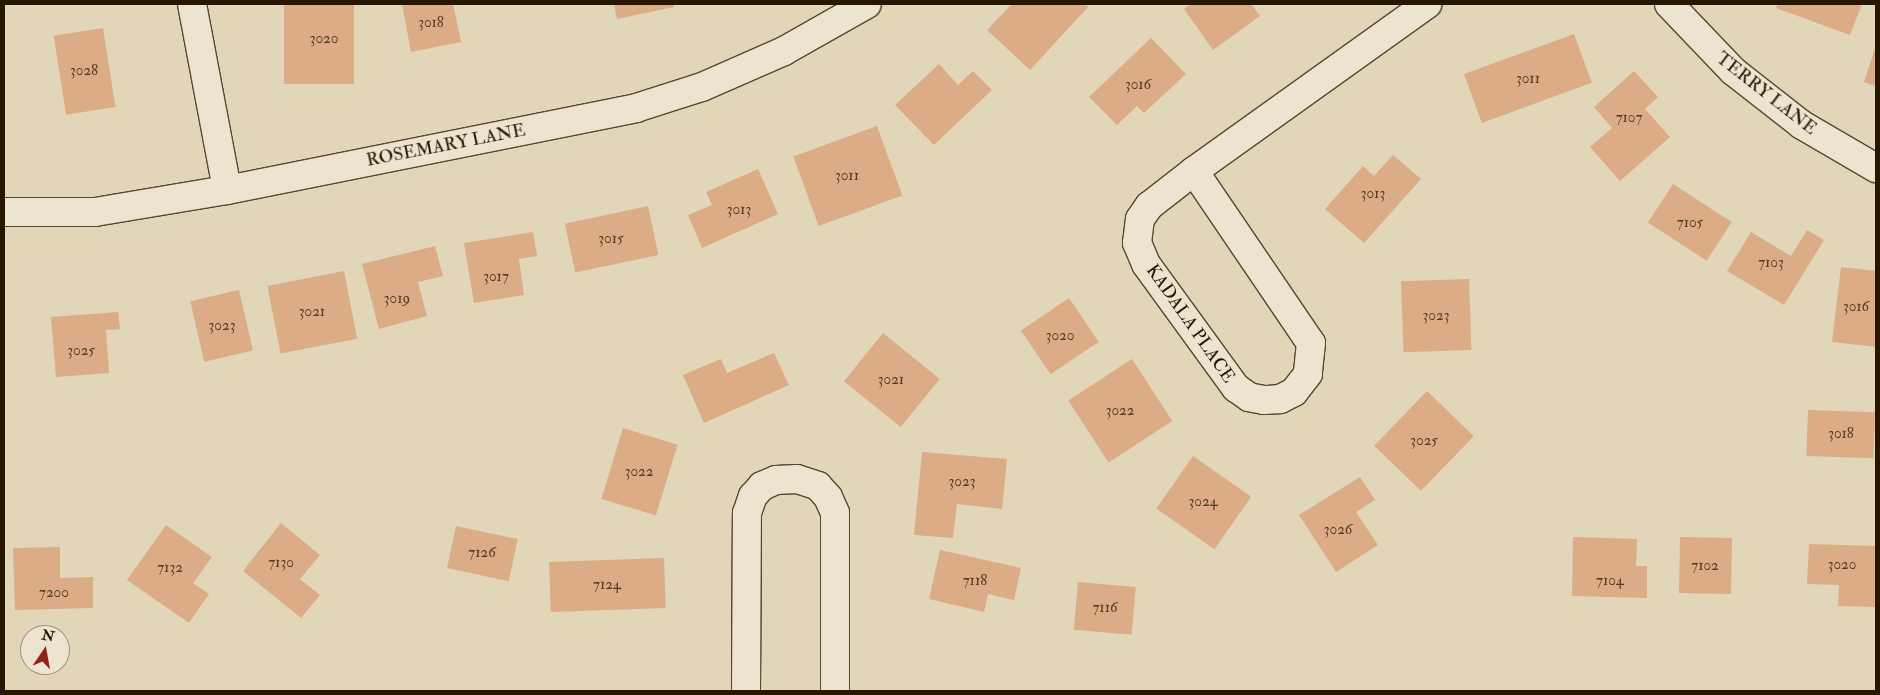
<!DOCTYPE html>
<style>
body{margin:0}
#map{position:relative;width:1880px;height:695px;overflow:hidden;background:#e1d6b8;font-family:"IM FELL Double Pica",serif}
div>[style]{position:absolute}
.building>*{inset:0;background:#dbac86;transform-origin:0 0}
.roads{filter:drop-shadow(1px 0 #56472e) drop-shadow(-1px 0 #56472e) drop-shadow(0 1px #56472e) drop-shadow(0 -1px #56472e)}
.street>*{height:28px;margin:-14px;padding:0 14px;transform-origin:14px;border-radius:14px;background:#ece4d1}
span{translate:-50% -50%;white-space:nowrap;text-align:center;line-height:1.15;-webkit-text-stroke:4px #ece4d1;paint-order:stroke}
.number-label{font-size:15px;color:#543c22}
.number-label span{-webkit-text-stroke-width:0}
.street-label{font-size:18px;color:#271700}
.frame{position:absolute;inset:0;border:5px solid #271700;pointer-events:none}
.north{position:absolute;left:20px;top:625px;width:50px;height:50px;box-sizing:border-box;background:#ece4d1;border:1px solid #9d927d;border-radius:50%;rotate:12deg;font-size:14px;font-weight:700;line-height:20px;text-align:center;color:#271700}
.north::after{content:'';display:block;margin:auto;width:18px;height:22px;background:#8f2418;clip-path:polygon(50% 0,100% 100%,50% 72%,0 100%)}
</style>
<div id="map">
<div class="building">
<div style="left:284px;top:4px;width:70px;height:80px"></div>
<div style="clip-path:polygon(402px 4px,453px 4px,461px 42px,411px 52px)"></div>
<div style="clip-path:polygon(614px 4px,673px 4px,674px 7px,617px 19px)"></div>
<div style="clip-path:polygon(1012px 4px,1084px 4px,1088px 7px,1030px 70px,987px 30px)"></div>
<div style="clip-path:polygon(1191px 4px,1251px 4px,1260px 16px,1213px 50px,1184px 9px)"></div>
<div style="clip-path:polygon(1778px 4px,1862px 4px,1850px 35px,1776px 8px)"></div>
<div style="left:103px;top:28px;width:80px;height:50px;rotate:81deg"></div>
<div style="left:1574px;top:34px;width:52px;height:117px;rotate:70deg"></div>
<div style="clip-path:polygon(1151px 38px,1186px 74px,1144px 113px,1137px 106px,1117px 125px,1089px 97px)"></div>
<div style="clip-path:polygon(1876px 45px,1876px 86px,1864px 82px)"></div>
<div style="clip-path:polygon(939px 64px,958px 85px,973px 71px,992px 90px,934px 145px,895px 105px)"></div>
<div style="clip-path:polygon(1634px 71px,1658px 97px,1645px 109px,1670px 137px,1620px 181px,1590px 147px,1612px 128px,1594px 107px)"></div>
<div style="left:877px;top:126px;width:74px;height:89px;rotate:70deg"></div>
<div style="clip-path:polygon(1393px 155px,1421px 179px,1364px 243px,1325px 209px,1363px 166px,1374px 176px)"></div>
<div style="clip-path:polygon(758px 169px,778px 214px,702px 248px,688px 215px,712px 205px,706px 192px)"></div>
<div style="left:1673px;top:184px;width:70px;height:46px;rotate:33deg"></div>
<div style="left:648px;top:206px;width:50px;height:85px;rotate:78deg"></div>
<div style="clip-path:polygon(1807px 230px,1824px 240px,1784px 305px,1727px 271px,1751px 232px,1791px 256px)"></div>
<div style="clip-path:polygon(533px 232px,537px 256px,519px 259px,524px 295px,474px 303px,464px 243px)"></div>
<div style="clip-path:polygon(435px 246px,443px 276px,418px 282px,427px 316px,379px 329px,362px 264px)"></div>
<div style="clip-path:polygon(1841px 267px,1876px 271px,1876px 347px,1832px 342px)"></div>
<div style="left:344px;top:271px;width:69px;height:78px;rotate:79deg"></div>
<div style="left:1469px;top:279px;width:71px;height:68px;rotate:88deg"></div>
<div style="left:239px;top:290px;width:62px;height:50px;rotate:77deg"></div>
<div style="left:1069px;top:298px;width:53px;height:58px;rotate:56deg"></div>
<div style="clip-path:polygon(118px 312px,120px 329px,106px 330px,109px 373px,56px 377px,51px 317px)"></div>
<div style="left:883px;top:333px;width:73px;height:62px;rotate:39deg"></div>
<div style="clip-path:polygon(774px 353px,789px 385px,704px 423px,683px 375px,721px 359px,727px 373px)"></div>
<div style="left:1132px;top:359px;width:74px;height:76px;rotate:57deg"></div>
<div style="left:1427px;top:391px;width:65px;height:76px;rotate:44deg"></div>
<div style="left:1808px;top:410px;width:67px;height:46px;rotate:2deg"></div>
<div style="left:623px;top:428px;width:57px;height:74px;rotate:17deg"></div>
<div style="clip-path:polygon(922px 452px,1007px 459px,1002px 509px,957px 504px,953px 538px,914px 535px)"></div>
<div style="left:1193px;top:456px;width:71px;height:64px;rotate:35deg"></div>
<div style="clip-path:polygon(1360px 477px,1375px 500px,1356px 512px,1378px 545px,1336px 572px,1299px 515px)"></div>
<div style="clip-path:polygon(281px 523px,320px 555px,300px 579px,320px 595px,301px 618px,243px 571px)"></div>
<div style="clip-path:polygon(166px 525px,212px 557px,193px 583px,209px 594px,189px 623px,127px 580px)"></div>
<div style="left:456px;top:526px;width:63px;height:43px;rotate:12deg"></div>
<div style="clip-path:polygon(1573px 537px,1637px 539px,1636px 566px,1647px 566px,1647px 598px,1572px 596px)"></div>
<div style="left:1680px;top:537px;width:52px;height:56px;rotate:1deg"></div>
<div style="clip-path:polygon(1809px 544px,1876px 546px,1876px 607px,1838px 606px,1839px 585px,1807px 584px)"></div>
<div style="clip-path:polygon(60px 547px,60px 578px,93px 577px,93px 608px,15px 610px,13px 548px)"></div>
<div style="clip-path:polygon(940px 550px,1021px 568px,1014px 600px,988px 594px,984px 612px,929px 599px)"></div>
<div style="left:664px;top:558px;width:50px;height:115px;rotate:88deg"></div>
<div style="left:1078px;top:582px;width:58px;height:48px;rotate:5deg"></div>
</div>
<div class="roads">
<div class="street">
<div style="left:192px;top:4px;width:189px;rotate:79.3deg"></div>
<div style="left:1669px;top:4px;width:93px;rotate:46.3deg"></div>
<div style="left:1733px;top:71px;width:88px;rotate:38deg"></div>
<div style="left:1802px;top:125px;width:86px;rotate:30.2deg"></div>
<div style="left:1194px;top:171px;width:208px;rotate:55.8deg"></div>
<div style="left:1311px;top:343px;width:31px;rotate:96deg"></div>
<div style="left:1308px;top:374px;width:23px;rotate:128deg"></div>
<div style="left:1294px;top:392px;width:16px;rotate:153deg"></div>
<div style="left:1280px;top:399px;width:16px;rotate:176deg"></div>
<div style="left:1264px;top:400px;width:15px;rotate:-169deg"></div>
<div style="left:1249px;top:397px;width:16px;rotate:-145deg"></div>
<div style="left:1236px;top:388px;width:153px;rotate:-126deg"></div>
<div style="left:1146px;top:264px;width:23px;rotate:-113deg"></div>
<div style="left:1137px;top:243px;width:24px;rotate:-83deg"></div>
<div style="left:1140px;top:219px;width:16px;rotate:-55deg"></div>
<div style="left:1149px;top:206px;width:57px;rotate:-37.9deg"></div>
<div style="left:1194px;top:171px;width:287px;rotate:-35.6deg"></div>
<div style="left:4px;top:212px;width:91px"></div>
<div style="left:95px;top:212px;width:134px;rotate:-9.5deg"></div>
<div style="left:227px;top:190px;width:417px;rotate:-11.3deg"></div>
<div style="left:636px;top:108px;width:69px;rotate:-17.7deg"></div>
<div style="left:702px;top:87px;width:90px;rotate:-23.7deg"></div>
<div style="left:784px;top:51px;width:95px;rotate:-29.5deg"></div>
<div style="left:746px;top:691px;width:178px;rotate:-89.7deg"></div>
<div style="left:747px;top:513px;width:18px;rotate:-71deg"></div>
<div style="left:753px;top:496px;width:13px;rotate:-48deg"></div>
<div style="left:762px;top:486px;width:15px;rotate:-23deg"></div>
<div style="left:776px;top:480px;width:21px;rotate:-3deg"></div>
<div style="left:797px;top:479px;width:22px;rotate:18deg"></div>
<div style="left:818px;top:486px;width:15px;rotate:48deg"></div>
<div style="left:828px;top:497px;width:17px;rotate:66deg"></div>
<div style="left:835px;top:513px;width:178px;rotate:90deg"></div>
</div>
</div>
<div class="number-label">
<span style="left:431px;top:23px">3018</span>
<span style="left:324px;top:39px">3020</span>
<span style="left:84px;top:71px">3028</span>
<span style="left:1528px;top:79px">3011</span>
<span style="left:1138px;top:85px">3016</span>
<span style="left:1629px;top:118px">7107</span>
<span style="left:847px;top:176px">3011</span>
<span style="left:1373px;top:194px">3013</span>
<span style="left:739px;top:210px">3013</span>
<span style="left:1690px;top:223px">7105</span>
<span style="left:611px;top:239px">3015</span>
<span style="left:1771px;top:263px">7103</span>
<span style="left:496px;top:277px">3017</span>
<span style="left:397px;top:299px">3019</span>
<span style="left:1856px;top:307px">3016</span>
<span style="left:312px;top:312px">3021</span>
<span style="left:1436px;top:316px">3023</span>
<span style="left:222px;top:326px">3023</span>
<span style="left:1060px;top:336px">3020</span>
<span style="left:81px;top:351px">3025</span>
<span style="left:891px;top:380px">3021</span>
<span style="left:1120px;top:411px">3022</span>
<span style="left:1841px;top:434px">3018</span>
<span style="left:1424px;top:441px">3025</span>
<span style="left:639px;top:472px">3022</span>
<span style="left:962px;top:482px">3023</span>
<span style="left:1203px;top:502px">3024</span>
<span style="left:1338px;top:530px">3026</span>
<span style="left:482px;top:553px">7126</span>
<span style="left:281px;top:563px">7130</span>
<span style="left:1842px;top:565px">3020</span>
<span style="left:1705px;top:566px">7102</span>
<span style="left:170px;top:568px">7132</span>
<span style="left:975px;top:581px">7118</span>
<span style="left:1610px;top:581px">7104</span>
<span style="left:607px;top:585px">7124</span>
<span style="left:54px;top:593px">7200</span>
<span style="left:1105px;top:608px">7116</span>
</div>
<div class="street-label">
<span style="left:1766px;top:94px;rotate:38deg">TERRY LANE</span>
<span style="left:446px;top:146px;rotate:-11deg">ROSEMARY LANE</span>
<span style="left:1190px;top:324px;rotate:55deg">KADALA PLACE</span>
</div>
<div class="frame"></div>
<div class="north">N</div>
</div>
